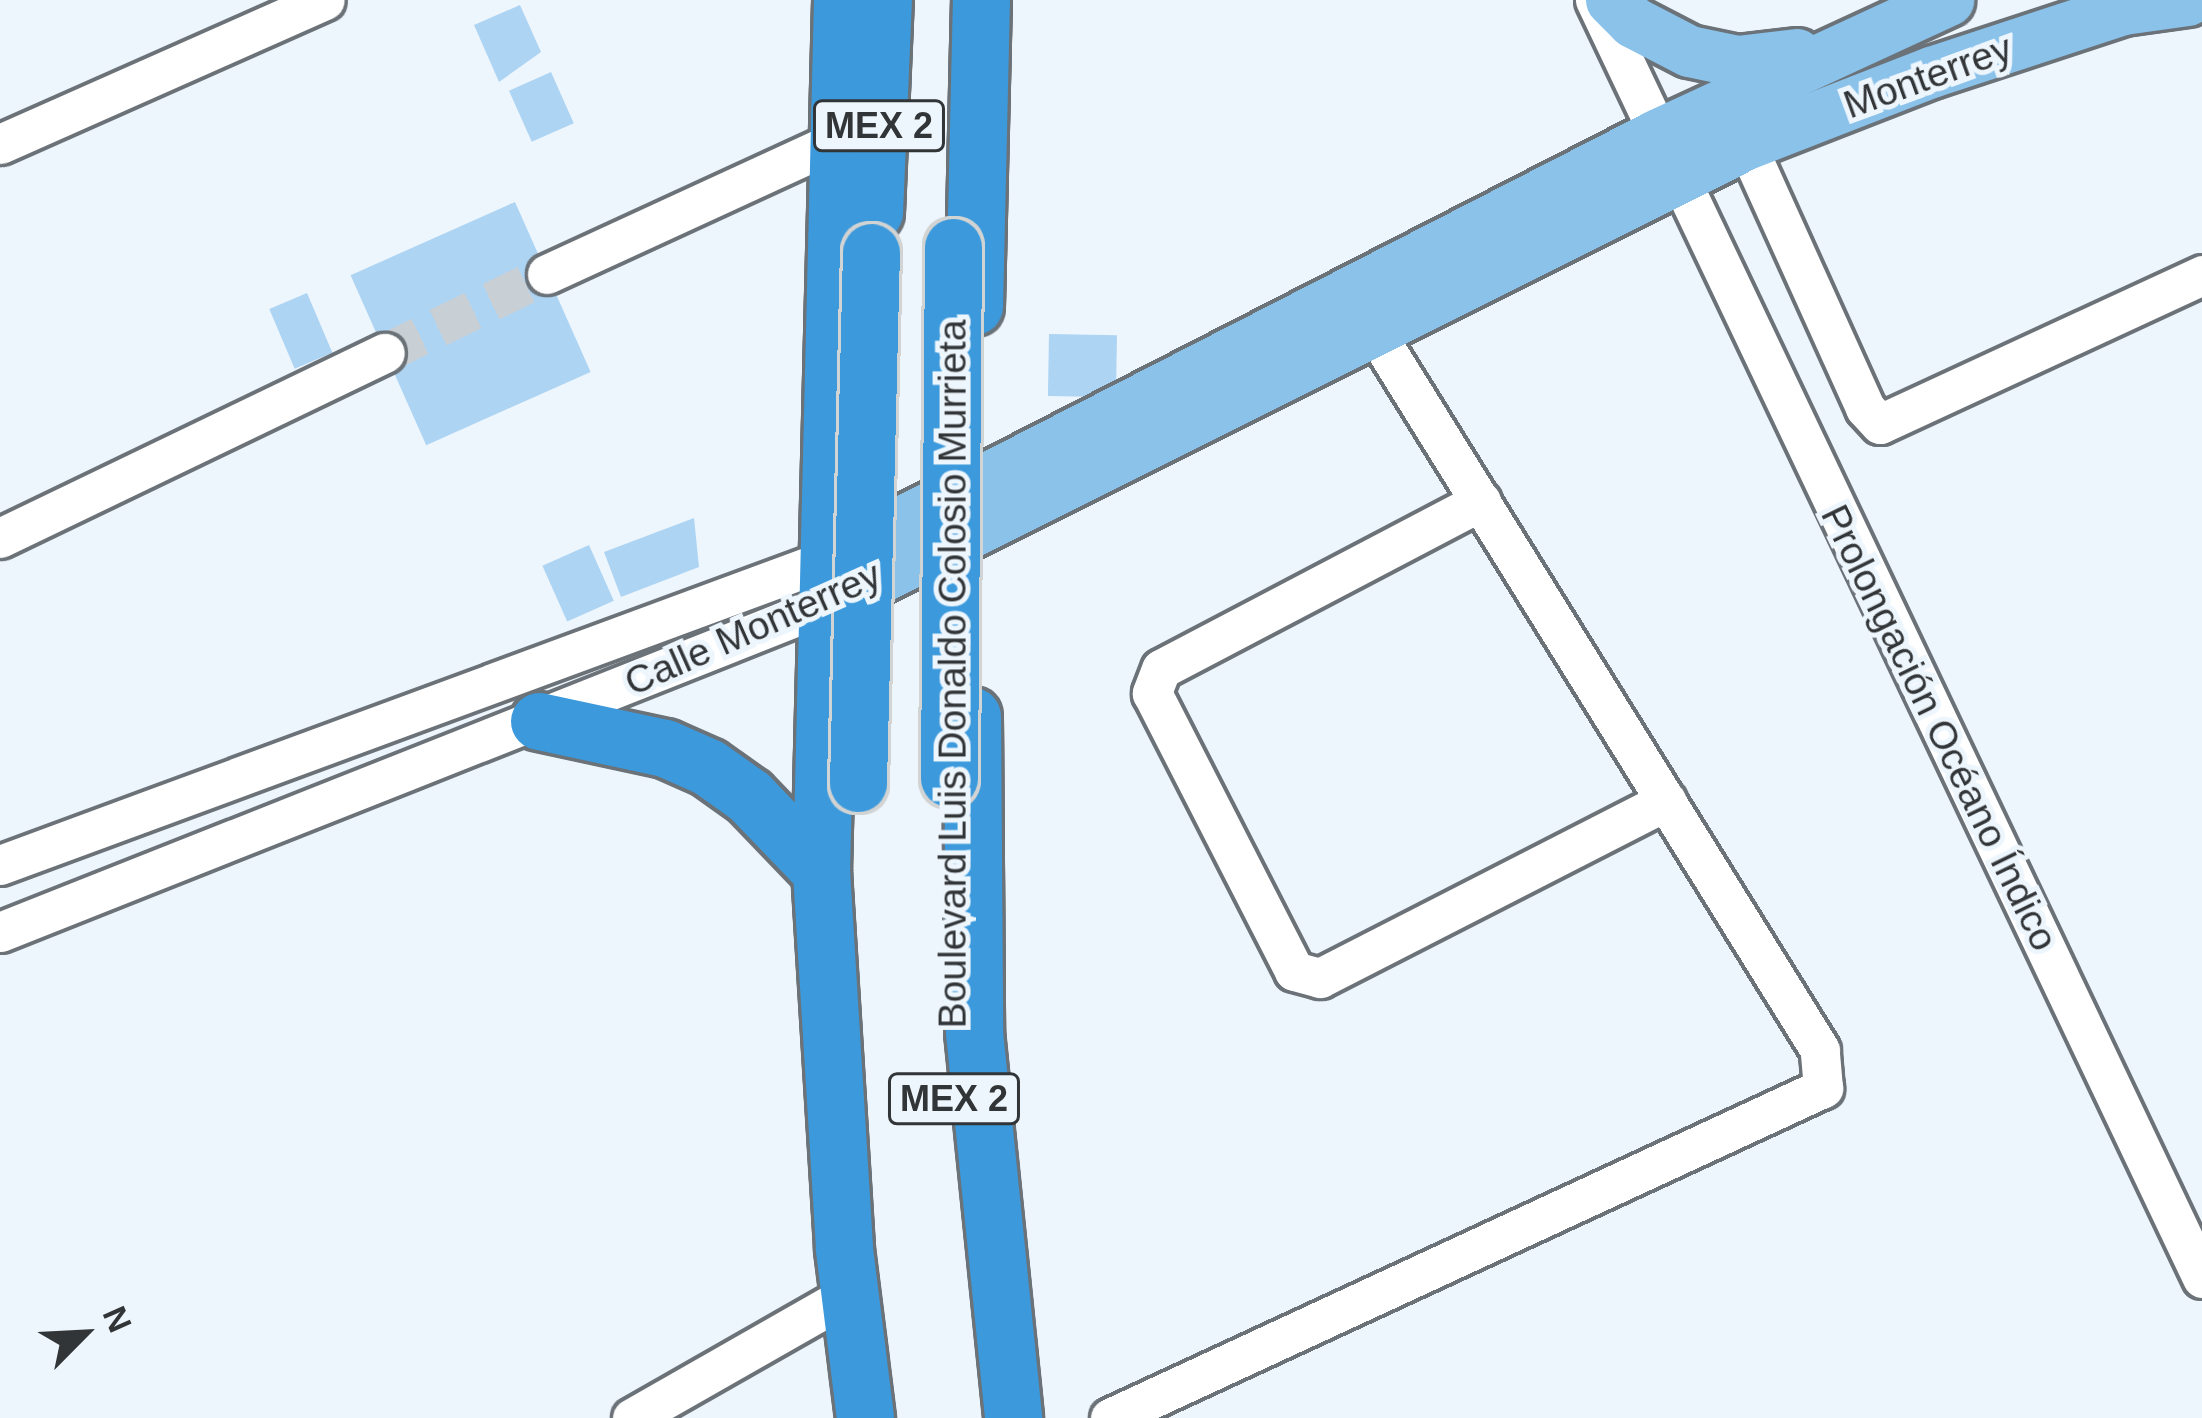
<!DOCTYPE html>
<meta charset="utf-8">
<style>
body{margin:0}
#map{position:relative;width:2202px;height:1418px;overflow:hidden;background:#eef6fd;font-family:Helvetica,sans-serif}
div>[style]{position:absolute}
.building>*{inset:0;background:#aed4f3;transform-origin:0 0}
.minor-tunnel>*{height:39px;margin-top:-19.5px;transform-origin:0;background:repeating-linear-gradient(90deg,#c8cfd5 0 39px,transparent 0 59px)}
.roads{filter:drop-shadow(3px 0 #6b7278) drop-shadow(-3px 0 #6b7278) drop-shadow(0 3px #6b7278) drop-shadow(0 -3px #6b7278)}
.minor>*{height:39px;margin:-19.5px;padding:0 19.5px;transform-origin:19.5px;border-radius:19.5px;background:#fff}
.major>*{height:51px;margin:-25.5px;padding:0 25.5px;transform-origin:25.5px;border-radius:25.5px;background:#8ac2ea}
.highway>*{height:57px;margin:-28.5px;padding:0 28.5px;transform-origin:28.5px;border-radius:28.5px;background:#3c9adc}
.bridges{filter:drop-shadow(3px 0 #d2d3d3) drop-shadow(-3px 0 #d2d3d3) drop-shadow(0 3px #d2d3d3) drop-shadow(0 -3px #d2d3d3)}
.highway-bridge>*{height:57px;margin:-28.5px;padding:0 28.5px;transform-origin:28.5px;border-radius:28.5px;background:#3c9adc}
span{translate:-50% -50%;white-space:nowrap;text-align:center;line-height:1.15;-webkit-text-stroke:10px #eef6fd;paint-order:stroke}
.shield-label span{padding:3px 9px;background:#eef6fd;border:3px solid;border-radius:9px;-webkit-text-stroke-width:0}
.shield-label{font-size:36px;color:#323537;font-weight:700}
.street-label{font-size:39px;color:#323537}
.north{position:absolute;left:24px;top:1274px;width:120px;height:120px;-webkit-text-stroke:9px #eef6fd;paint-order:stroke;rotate:66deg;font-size:33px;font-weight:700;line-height:48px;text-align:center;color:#323537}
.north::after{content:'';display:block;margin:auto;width:42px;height:54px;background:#323537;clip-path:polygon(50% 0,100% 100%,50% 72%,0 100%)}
</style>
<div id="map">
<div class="building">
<div style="clip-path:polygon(520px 5px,541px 52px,499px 82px,474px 25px)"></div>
<div style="left:551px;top:72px;width:56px;height:46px;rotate:66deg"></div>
<div style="left:515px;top:202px;width:186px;height:180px;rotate:66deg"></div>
<div style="left:307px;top:293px;width:65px;height:41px;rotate:67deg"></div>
<div style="left:1049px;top:334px;width:68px;height:62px;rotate:1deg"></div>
<div style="clip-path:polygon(694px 518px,699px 567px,621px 597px,604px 552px)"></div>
<div style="left:589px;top:545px;width:61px;height:51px;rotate:66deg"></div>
</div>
<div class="minor-tunnel">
<div style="left:385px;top:353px;width:180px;rotate:-26deg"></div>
</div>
<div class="roads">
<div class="minor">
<div style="left:1595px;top:0;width:1415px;rotate:64.59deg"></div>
<div style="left:0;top:144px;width:355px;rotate:-23.9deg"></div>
<div style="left:1746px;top:144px;width:290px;rotate:65.7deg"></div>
<div style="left:1865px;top:408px;width:22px;rotate:47deg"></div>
<div style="left:1880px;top:424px;width:355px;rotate:-24.8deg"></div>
<div style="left:547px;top:274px;width:320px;rotate:-24.7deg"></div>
<div style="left:1481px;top:501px;width:361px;rotate:152.3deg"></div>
<div style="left:1161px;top:669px;width:26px;rotate:111deg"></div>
<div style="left:1152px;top:693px;width:312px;rotate:62.9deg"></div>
<div style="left:1294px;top:971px;width:27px;rotate:15deg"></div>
<div style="left:1320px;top:978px;width:389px;rotate:-27.1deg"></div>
<div style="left:0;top:538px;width:427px;rotate:-25.7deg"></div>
<div style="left:0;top:865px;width:884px;rotate:-20.26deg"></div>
<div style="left:0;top:932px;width:890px;rotate:-21.63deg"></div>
<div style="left:632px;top:1418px;width:249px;rotate:-29.7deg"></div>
<div style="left:1110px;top:1418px;width:786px;rotate:-24.84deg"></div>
<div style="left:1823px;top:1088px;width:38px;rotate:-95deg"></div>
<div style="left:1820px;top:1050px;width:845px;rotate:-121.79deg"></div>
</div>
<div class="major">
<div style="left:1611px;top:0;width:31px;rotate:45deg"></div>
<div style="left:1633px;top:22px;width:63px;rotate:27.4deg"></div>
<div style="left:1689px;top:51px;width:49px;rotate:11.8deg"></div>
<div style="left:1737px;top:61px;width:60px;rotate:-6.7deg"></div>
<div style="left:829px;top:559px;width:929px;rotate:-27.14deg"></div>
<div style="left:1656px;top:135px;width:322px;rotate:-24.8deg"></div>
<div style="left:833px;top:601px;width:1021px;rotate:-26.59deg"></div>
<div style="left:1746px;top:144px;width:199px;rotate:-21.3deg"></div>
<div style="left:1931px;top:72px;width:202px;rotate:-18.2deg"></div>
<div style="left:2123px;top:9px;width:65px;rotate:-8deg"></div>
</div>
<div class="highway">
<div style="left:842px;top:0;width:871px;rotate:91.38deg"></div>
<div style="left:821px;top:871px;width:379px;rotate:86.5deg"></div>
<div style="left:844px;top:1249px;width:170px;rotate:82.9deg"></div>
<div style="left:874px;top:212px;width:212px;rotate:-87.6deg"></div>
<div style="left:974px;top:306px;width:306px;rotate:-88.7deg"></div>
<div style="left:972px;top:716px;width:316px;rotate:89.6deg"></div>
<div style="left:974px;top:1032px;width:388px;rotate:84.2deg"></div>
<div style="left:539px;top:721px;width:129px;rotate:12.1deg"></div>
<div style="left:665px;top:748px;width:47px;rotate:23.8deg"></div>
<div style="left:708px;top:767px;width:50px;rotate:35.3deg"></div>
<div style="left:749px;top:796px;width:104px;rotate:46.2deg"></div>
</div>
</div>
<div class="bridges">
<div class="highway-bridge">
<div style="left:949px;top:778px;width:531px;rotate:-89.57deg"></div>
<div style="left:858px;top:783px;width:531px;rotate:-88.6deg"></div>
</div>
</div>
<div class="shield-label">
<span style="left:879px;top:126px">MEX 2</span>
<span style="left:954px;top:1099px">MEX 2</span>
</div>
<div class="street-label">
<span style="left:1928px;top:77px;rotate:-20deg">Monterrey</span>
<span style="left:753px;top:629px;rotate:-24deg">Calle Monterrey</span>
<span style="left:953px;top:674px;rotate:-90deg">Boulevard Luis Donaldo Colosio Murrieta</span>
<span style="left:1939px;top:728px;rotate:64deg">Prolongación Océano Índico</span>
</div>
<div class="north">N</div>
</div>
